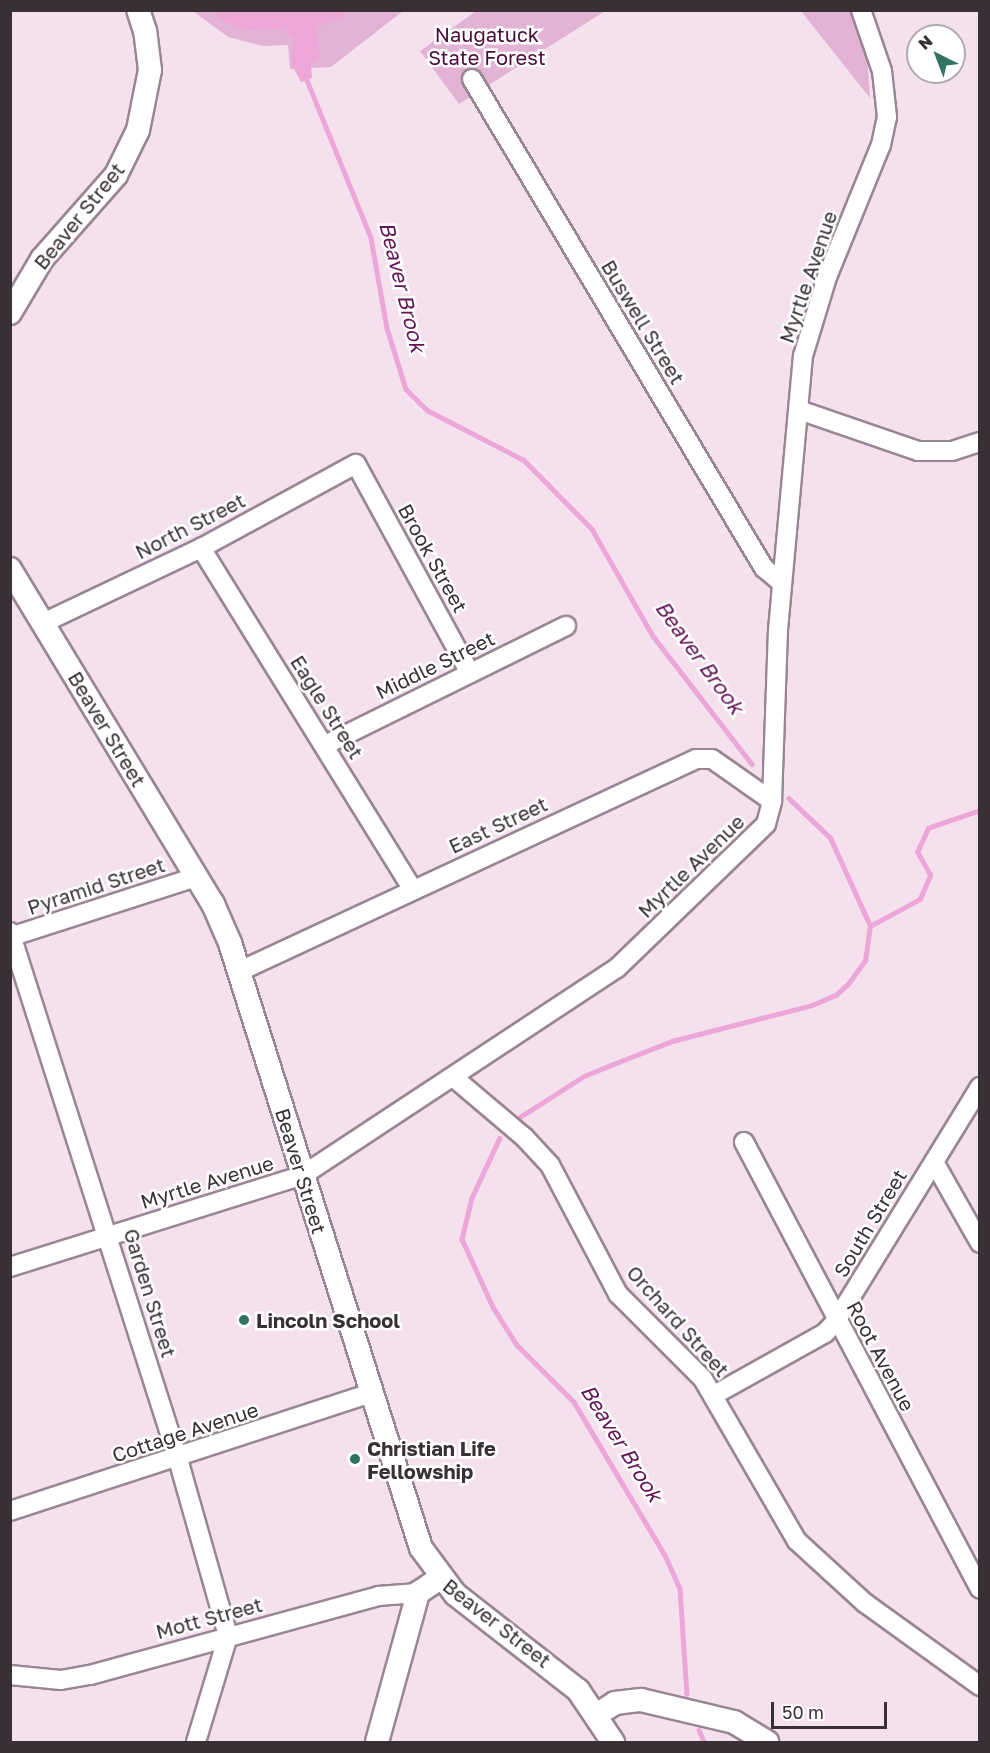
<!DOCTYPE html>
<style>
body{margin:0}
#map{position:relative;width:990px;height:1753px;overflow:hidden;background:#f5e0ee;font-family:"Golos Text",sans-serif}
div>[style]{position:absolute}
.green>*{inset:0;background:#e3b3d5}
.water>*{inset:0;background:#eca6d8}
.stream>*{height:4.5px;margin:-2.25px;padding:0 2.25px;transform-origin:2.25px;border-radius:2.25px;background:#eca6d8}
.roads{filter:drop-shadow(2px 0 #998693) drop-shadow(-2px 0 #998693) drop-shadow(0 2px #998693) drop-shadow(0 -2px #998693)}
.minor>*{height:18px;margin:-9px;padding:0 9px;transform-origin:9px;border-radius:9px;background:#fff}
.tertiary>*{height:22px;margin:-11px;padding:0 11px;transform-origin:11px;border-radius:11px;background:#fff}
.dots>*{width:16px;height:16px;translate:-50% -50%;box-sizing:border-box;border:3px solid #fff;border-radius:50%}
span{translate:-50% -50%;white-space:nowrap;text-align:center;line-height:1.15;-webkit-text-stroke:5px #fff;paint-order:stroke}
.park-label{font-size:20px;color:#480b3c}
.street-label{font-size:20px;color:#383035}
.poi-label{font-size:20px;color:#383035;font-weight:700}
.left{translate:0 -50%;text-align:left}
.water-label{font-size:21px;color:#641354;font-style:italic}
.frame{position:absolute;inset:0;border:12px solid #383035;pointer-events:none}
.north{position:absolute;left:906px;top:24px;width:60px;height:60px;box-sizing:border-box;background:#fff;border:2px solid #afacae;border-radius:50%;rotate:318deg;font-size:16px;font-weight:700;line-height:24px;text-align:center;color:#383035}
.north::after{content:'';display:block;margin:auto;width:21px;height:27px;background:#317363;clip-path:polygon(50% 0,100% 100%,50% 72%,0 100%)}
.scale{position:absolute;left:771px;top:1702px;width:116px;height:27px;box-sizing:border-box;border:3px solid #383035;border-top:0;padding-left:8px;font-size:18px;line-height:21px;white-space:nowrap;color:#383035;-webkit-text-stroke:4px #fff;paint-order:stroke}
</style>
<div id="map">
<div class="green">
<div style="clip-path:polygon(193px 11px,403px 11px,331px 67px,290px 69px,288px 45px,263px 46px,228px 37px)"></div>
<div style="clip-path:polygon(476px 11px,605px 11px,459px 104px,420px 51px)"></div>
<div style="clip-path:polygon(801px 11px,855px 11px,867px 54px,870px 98px)"></div>
</div>
<div class="water">
<div style="clip-path:polygon(213px 11px,348px 11px,333px 22px,316px 26px,320px 58px,311px 64px,312px 78px,301px 82px,292px 65px,292px 37px,284px 29px,247px 30px,224px 21px)"></div>
</div>
<div class="stream">
<div style="left:307px;top:80px;width:170px;rotate:67.9deg"></div>
<div style="left:371px;top:238px;width:91px;rotate:79.9deg"></div>
<div style="left:387px;top:328px;width:64px;rotate:72.7deg"></div>
<div style="left:406px;top:389px;width:30px;rotate:45deg"></div>
<div style="left:427px;top:410px;width:109px;rotate:27.3deg"></div>
<div style="left:524px;top:460px;width:97px;rotate:45.4deg"></div>
<div style="left:592px;top:529px;width:123px;rotate:60.3deg"></div>
<div style="left:653px;top:636px;width:162px;rotate:52.3deg"></div>
<div style="left:870px;top:926px;width:57px;rotate:-28.4deg"></div>
<div style="left:920px;top:899px;width:26px;rotate:-67deg"></div>
<div style="left:930px;top:875px;width:26px;rotate:-119deg"></div>
<div style="left:917px;top:852px;width:26px;rotate:-65deg"></div>
<div style="left:928px;top:828px;width:55px;rotate:-19.1deg"></div>
<div style="left:520px;top:1117px;width:76px;rotate:-32.6deg"></div>
<div style="left:584px;top:1076px;width:29px;rotate:-22deg"></div>
<div style="left:611px;top:1065px;width:66px;rotate:-21.5deg"></div>
<div style="left:672px;top:1041px;width:145px;rotate:-14.4deg"></div>
<div style="left:812px;top:1005px;width:26px;rotate:-23deg"></div>
<div style="left:836px;top:995px;width:16px;rotate:-43deg"></div>
<div style="left:848px;top:984px;width:29px;rotate:-54deg"></div>
<div style="left:865px;top:961px;width:35px;rotate:-82deg"></div>
<div style="left:870px;top:926px;width:97px;rotate:-114.4deg"></div>
<div style="left:830px;top:838px;width:57px;rotate:-136.4deg"></div>
<div style="left:500px;top:1138px;width:66px;rotate:115deg"></div>
<div style="left:472px;top:1198px;width:42px;rotate:103.7deg"></div>
<div style="left:462px;top:1239px;width:75px;rotate:65.5deg"></div>
<div style="left:493px;top:1307px;width:45px;rotate:57.7deg"></div>
<div style="left:517px;top:1345px;width:81px;rotate:45deg"></div>
<div style="left:574px;top:1402px;width:178px;rotate:59.3deg"></div>
<div style="left:665px;top:1555px;width:37px;rotate:66deg"></div>
<div style="left:680px;top:1589px;width:105px;rotate:86.2deg"></div>
<div style="left:699px;top:1730px;width:13px;rotate:67deg"></div>
</div>
<div class="roads">
<div class="minor">
<div style="left:472px;top:79px;width:570px;rotate:59.16deg"></div>
<div style="left:764px;top:568px;width:23px;rotate:40deg"></div>
<div style="left:799px;top:410px;width:126px;rotate:19deg"></div>
<div style="left:918px;top:451px;width:34px"></div>
<div style="left:952px;top:451px;width:29px;rotate:-18deg"></div>
<div style="left:201px;top:548px;width:402px;rotate:58.2deg"></div>
<div style="left:43px;top:623px;width:175px;rotate:-25.4deg"></div>
<div style="left:201px;top:548px;width:176px;rotate:-28.5deg"></div>
<div style="left:356px;top:464px;width:238px;rotate:61.4deg"></div>
<div style="left:325px;top:745px;width:269px;rotate:-26.3deg"></div>
<div style="left:10px;top:932px;width:553px;rotate:72.32deg"></div>
<div style="left:178px;top:1459px;width:184px;rotate:74.2deg"></div>
<div style="left:228px;top:1636px;width:111px;rotate:106.8deg"></div>
<div style="left:10px;top:937px;width:195px;rotate:-17.9deg"></div>
<div style="left:240px;top:971px;width:503px;rotate:-24.93deg"></div>
<div style="left:696px;top:759px;width:16px"></div>
<div style="left:712px;top:759px;width:73px;rotate:35deg"></div>
<div style="left:453px;top:1077px;width:93px;rotate:40.2deg"></div>
<div style="left:524px;top:1137px;width:38px;rotate:47deg"></div>
<div style="left:550px;top:1165px;width:146px;rotate:62.2deg"></div>
<div style="left:618px;top:1294px;width:120px;rotate:45deg"></div>
<div style="left:703px;top:1379px;width:187px;rotate:59.9deg"></div>
<div style="left:797px;top:1541px;width:92px;rotate:42.4deg"></div>
<div style="left:865px;top:1603px;width:142px;rotate:35.8deg"></div>
<div style="left:744px;top:1142px;width:505px;rotate:62.17deg"></div>
<div style="left:934px;top:1162px;width:93px;rotate:60.4deg"></div>
<div style="left:10px;top:1267px;width:307px;rotate:-17.4deg"></div>
<div style="left:303px;top:1175px;width:376px;rotate:-33.4deg"></div>
<div style="left:617px;top:968px;width:207px;rotate:-44deg"></div>
<div style="left:766px;top:824px;width:24px;rotate:-75deg"></div>
<div style="left:772px;top:801px;width:171px;rotate:-88deg"></div>
<div style="left:778px;top:630px;width:275px;rotate:-84.8deg"></div>
<div style="left:803px;top:356px;width:83px;rotate:-73.1deg"></div>
<div style="left:827px;top:277px;width:143px;rotate:-67.8deg"></div>
<div style="left:881px;top:145px;width:29px;rotate:-78deg"></div>
<div style="left:887px;top:117px;width:46px;rotate:-96.2deg"></div>
<div style="left:882px;top:71px;width:65px;rotate:-109deg"></div>
<div style="left:714px;top:1395px;width:127px;rotate:-29.2deg"></div>
<div style="left:825px;top:1333px;width:16px;rotate:-47deg"></div>
<div style="left:836px;top:1321px;width:275px;rotate:-58.4deg"></div>
<div style="left:10px;top:1511px;width:381px;rotate:-18.1deg"></div>
<div style="left:10px;top:1675px;width:51px;rotate:5.6deg"></div>
<div style="left:61px;top:1680px;width:29px;rotate:-10deg"></div>
<div style="left:90px;top:1675px;width:299px;rotate:-15.3deg"></div>
<div style="left:378px;top:1596px;width:40px;rotate:-4.3deg"></div>
</div>
<div class="tertiary">
<div style="left:10px;top:313px;width:63px;rotate:-59.3deg"></div>
<div style="left:42px;top:259px;width:112px;rotate:-48.6deg"></div>
<div style="left:116px;top:175px;width:50px;rotate:-63.9deg"></div>
<div style="left:138px;top:130px;width:61px;rotate:-78.7deg"></div>
<div style="left:150px;top:70px;width:39px;rotate:-97deg"></div>
<div style="left:145px;top:31px;width:22px;rotate:-108deg"></div>
<div style="left:10px;top:569px;width:392px;rotate:58.8deg"></div>
<div style="left:213px;top:904px;width:43px;rotate:66.4deg"></div>
<div style="left:230px;top:943px;width:634px;rotate:72.48deg"></div>
<div style="left:421px;top:1548px;width:57px;rotate:53.5deg"></div>
<div style="left:455px;top:1594px;width:156px;rotate:38deg"></div>
<div style="left:578px;top:1690px;width:63px;rotate:56.1deg"></div>
<div style="left:596px;top:1715px;width:22px;rotate:-32deg"></div>
<div style="left:615px;top:1703px;width:26px;rotate:-7deg"></div>
<div style="left:641px;top:1700px;width:96px;rotate:13.3deg"></div>
<div style="left:734px;top:1722px;width:39px;rotate:31deg"></div>
<div style="left:377px;top:1742px;width:155px;rotate:-74.6deg"></div>
<div style="left:418px;top:1593px;width:27px;rotate:-34deg"></div>
</div>
</div>
<div class="dots">
<div style="left:244px;top:1320px;background:#317363"></div>
<div style="left:355px;top:1459px;background:#317363"></div>
</div>
<div class="park-label">
<span style="left:487px;top:46px">Naugatuck<br>State Forest</span>
</div>
<div class="street-label">
<span style="left:79px;top:216px;rotate:-51deg">Beaver Street</span>
<span style="left:808px;top:277px;rotate:-71deg">Myrtle Avenue</span>
<span style="left:643px;top:322px;rotate:59deg">Buswell Street</span>
<span style="left:190px;top:526px;rotate:-27deg">North Street</span>
<span style="left:433px;top:558px;rotate:61deg">Brook Street</span>
<span style="left:435px;top:665px;rotate:-26deg">Middle Street</span>
<span style="left:327px;top:707px;rotate:58deg">Eagle Street</span>
<span style="left:107px;top:729px;rotate:59deg">Beaver Street</span>
<span style="left:498px;top:825px;rotate:-25deg">East Street</span>
<span style="left:691px;top:866px;rotate:-44deg">Myrtle Avenue</span>
<span style="left:96px;top:886px;rotate:-18deg">Pyramid Street</span>
<span style="left:301px;top:1171px;rotate:73deg">Beaver Street</span>
<span style="left:207px;top:1182px;rotate:-17deg">Myrtle Avenue</span>
<span style="left:870px;top:1223px;rotate:-59deg">South Street</span>
<span style="left:150px;top:1293px;rotate:73deg">Garden Street</span>
<span style="left:678px;top:1321px;rotate:48deg">Orchard Street</span>
<span style="left:881px;top:1356px;rotate:62deg">Root Avenue</span>
<span style="left:185px;top:1432px;rotate:-18deg">Cottage Avenue</span>
<span style="left:209px;top:1618px;rotate:-15deg">Mott Street</span>
<span style="left:497px;top:1623px;rotate:38deg">Beaver Street</span>
</div>
<div class="poi-label">
<span class="left" style="left:256px;top:1320px">Lincoln School</span>
<span class="left" style="left:367px;top:1460px">Christian Life<br>Fellowship</span>
</div>
<div class="water-label">
<span style="left:403px;top:287px;rotate:76deg">Beaver Brook</span>
<span style="left:700px;top:657px;rotate:54deg">Beaver Brook</span>
<span style="left:622px;top:1443px;rotate:58deg">Beaver Brook</span>
</div>
<div class="frame"></div>
<div class="north">N</div>
<div class="scale">50 m</div>
</div>
